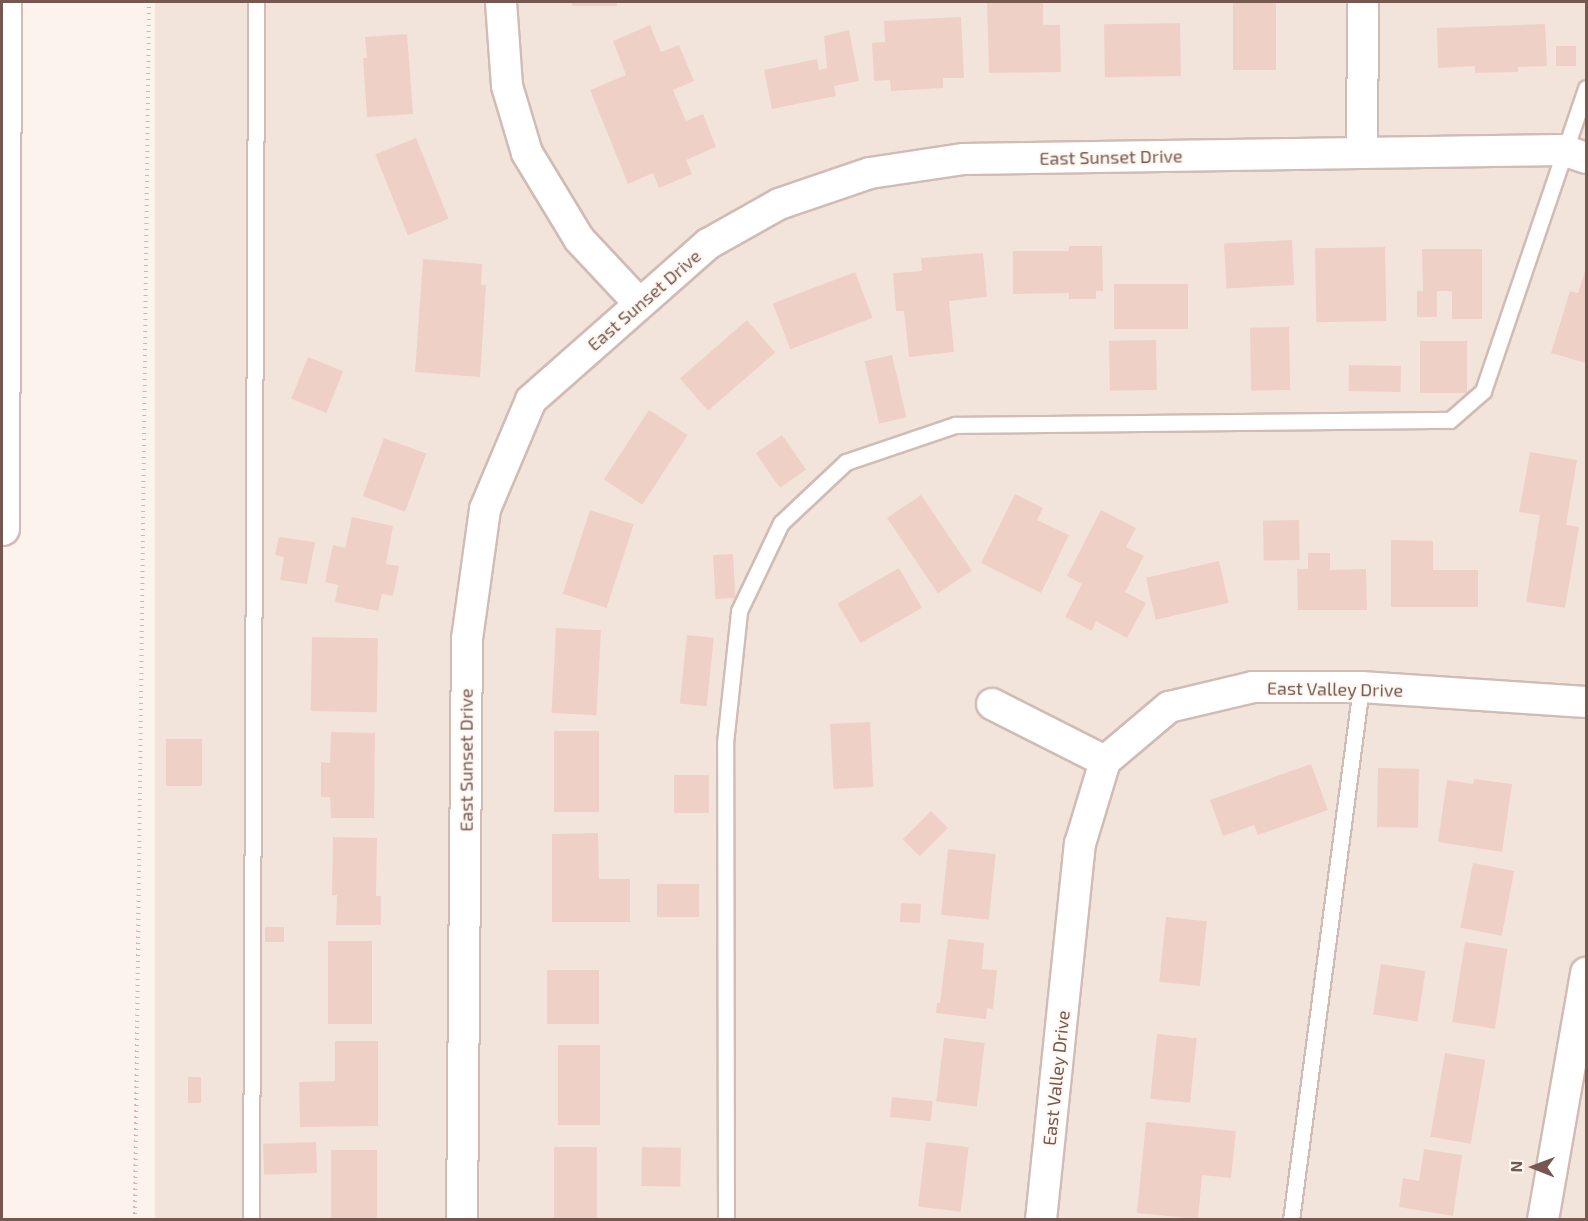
<!DOCTYPE html>
<style>
body{margin:0}
#map{position:relative;width:1588px;height:1221px;overflow:hidden;background:#fcf3ed;font-family:"Exo 2",sans-serif}
div>[style]{position:absolute}
.residential>*{inset:0;background:#f3e4db;transform-origin:0 0}
.building>*{inset:0;background:#efd0c6;transform-origin:0 0}
.path>*{height:4px;margin-top:-2px;transform-origin:0;background:repeating-linear-gradient(90deg,#d5b3a9 0 1.5px,transparent 0 6px)}
.roads{filter:drop-shadow(2px 0 #d0bcb5) drop-shadow(-2px 0 #d0bcb5) drop-shadow(0 2px #d0bcb5) drop-shadow(0 -2px #d0bcb5)}
.service>*{height:15px;margin:-7.5px;padding:0 7.5px;transform-origin:7.5px;border-radius:7.5px;background:#fff}
.minor>*{height:30px;margin:-15px;padding:0 15px;transform-origin:15px;border-radius:15px;background:#fff}
.tertiary>*{height:33px;margin:-16.5px;padding:0 16.5px;transform-origin:16.5px;border-radius:16.5px;background:#fff}
span{translate:-50% -50%;white-space:nowrap;text-align:center;line-height:1.15;-webkit-text-stroke:4.5px #fef8f3;paint-order:stroke}
.street-label{font-size:18px;color:#765850}
.frame{position:absolute;inset:0;border:3px solid #765850;pointer-events:none}
.north{position:absolute;left:1504px;top:1137px;width:60px;height:60px;-webkit-text-stroke:4px #fef8f3;paint-order:stroke;rotate:271deg;font-size:16px;font-weight:700;line-height:24px;text-align:center;color:#765850}
.north::after{content:'';display:block;margin:auto;width:21px;height:27px;background:#765850;clip-path:polygon(50% 0,100% 100%,50% 72%,0 100%)}
</style>
<div id="map">
<div class="residential">
<div style="left:155px;top:2px;width:1431px;height:1217px"></div>
</div>
<div class="building">
<div style="left:572px;top:2px;width:45px;height:4px"></div>
<div style="clip-path:polygon(987px 2px,1043px 2px,1043px 25px,1060px 25px,1061px 72px,989px 73px)"></div>
<div style="left:1233px;top:2px;width:43px;height:68px"></div>
<div style="clip-path:polygon(961px 17px,964px 78px,943px 78px,943px 88px,891px 91px,890px 80px,874px 81px,872px 43px,885px 42px,884px 21px)"></div>
<div style="left:1180px;top:23px;width:53px;height:76px;rotate:89deg"></div>
<div style="clip-path:polygon(1545px 24px,1547px 66px,1518px 67px,1518px 72px,1475px 73px,1475px 66px,1438px 68px,1437px 28px)"></div>
<div style="clip-path:polygon(650px 25px,661px 52px,679px 45px,694px 81px,673px 90px,686px 121px,703px 114px,716px 147px,686px 160px,692px 174px,659px 188px,653px 173px,628px 184px,590px 90px,626px 75px,613px 41px)"></div>
<div style="clip-path:polygon(849px 30px,859px 81px,834px 86px,836px 96px,772px 109px,764px 70px,817px 59px,819px 70px,827px 68px,824px 36px)"></div>
<div style="clip-path:polygon(407px 34px,413px 114px,367px 117px,363px 58px,367px 58px,365px 37px)"></div>
<div style="left:1556px;top:46px;width:20px;height:20px"></div>
<div style="left:416px;top:138px;width:87px;height:44px;rotate:68deg"></div>
<div style="left:1292px;top:240px;width:45px;height:68px;rotate:87deg"></div>
<div style="clip-path:polygon(1069px 246px,1102px 246px,1103px 291px,1096px 291px,1096px 299px,1069px 299px,1069px 293px,1013px 294px,1013px 251px,1069px 251px)"></div>
<div style="left:1385px;top:247px;width:74px;height:70px;rotate:89deg"></div>
<div style="clip-path:polygon(1422px 249px,1482px 249px,1482px 319px,1452px 319px,1452px 291px,1437px 291px,1437px 317px,1417px 317px,1417px 291px,1423px 291px)"></div>
<div style="clip-path:polygon(983px 253px,987px 297px,949px 301px,954px 352px,909px 357px,904px 311px,896px 311px,893px 273px,922px 271px,921px 258px)"></div>
<div style="clip-path:polygon(423px 259px,482px 264px,481px 285px,486px 285px,480px 377px,415px 372px)"></div>
<div style="clip-path:polygon(1586px 268px,1586px 363px,1551px 353px,1570px 291px,1578px 293px)"></div>
<div style="left:855px;top:272px;width:49px;height:88px;rotate:69deg"></div>
<div style="left:1188px;top:284px;width:45px;height:74px;rotate:90deg"></div>
<div style="left:747px;top:320px;width:43px;height:89px;rotate:49deg"></div>
<div style="left:1289px;top:327px;width:63px;height:39px;rotate:89deg"></div>
<div style="left:1156px;top:340px;width:50px;height:47px;rotate:89deg"></div>
<div style="left:1467px;top:341px;width:52px;height:47px;rotate:90deg"></div>
<div style="left:892px;top:355px;width:64px;height:28px;rotate:77deg"></div>
<div style="left:308px;top:357px;width:38px;height:45px;rotate:22deg"></div>
<div style="left:1349px;top:365px;width:52px;height:26px;rotate:1deg"></div>
<div style="left:649px;top:410px;width:46px;height:83px;rotate:33deg"></div>
<div style="left:782px;top:435px;width:42px;height:32px;rotate:55deg"></div>
<div style="left:384px;top:438px;width:45px;height:62px;rotate:20deg"></div>
<div style="clip-path:polygon(1530px 452px,1577px 460px,1566px 525px,1579px 527px,1565px 608px,1526px 602px,1540px 515px,1519px 512px)"></div>
<div style="clip-path:polygon(1015px 494px,1043px 508px,1037px 520px,1069px 535px,1041px 593px,981px 563px)"></div>
<div style="left:921px;top:495px;width:91px;height:41px;rotate:56deg"></div>
<div style="left:590px;top:510px;width:46px;height:88px;rotate:18deg"></div>
<div style="clip-path:polygon(1101px 510px,1136px 528px,1126px 547px,1144px 556px,1125px 592px,1146px 603px,1127px 638px,1096px 621px,1092px 631px,1065px 617px,1082px 584px,1067px 576px)"></div>
<div style="clip-path:polygon(352px 517px,393px 526px,386px 564px,399px 566px,393px 596px,382px 594px,378px 611px,335px 602px,338px 585px,325px 582px,333px 545px,345px 548px)"></div>
<div style="left:1299px;top:520px;width:40px;height:36px;rotate:89deg"></div>
<div style="clip-path:polygon(279px 537px,315px 542px,307px 584px,280px 580px,284px 557px,275px 555px)"></div>
<div style="clip-path:polygon(1391px 540px,1433px 541px,1433px 570px,1478px 570px,1478px 607px,1391px 607px)"></div>
<div style="clip-path:polygon(1308px 553px,1330px 553px,1330px 570px,1366px 569px,1367px 610px,1298px 610px,1297px 569px,1308px 569px)"></div>
<div style="left:733px;top:554px;width:44px;height:20px;rotate:87deg"></div>
<div style="left:1219px;top:561px;width:43px;height:75px;rotate:77deg"></div>
<div style="left:899px;top:568px;width:46px;height:71px;rotate:60deg"></div>
<div style="left:556px;top:628px;width:45px;height:85px;rotate:3deg"></div>
<div style="left:687px;top:635px;width:27px;height:69px;rotate:6deg"></div>
<div style="left:312px;top:637px;width:66px;height:74px;rotate:1deg"></div>
<div style="left:870px;top:722px;width:65px;height:40px;rotate:87deg"></div>
<div style="left:554px;top:731px;width:45px;height:81px"></div>
<div style="clip-path:polygon(331px 732px,375px 733px,374px 818px,331px 818px,330px 797px,321px 797px,321px 762px,330px 763px)"></div>
<div style="left:166px;top:739px;width:36px;height:47px"></div>
<div style="clip-path:polygon(1311px 764px,1328px 810px,1258px 835px,1254px 825px,1223px 836px,1210px 800px)"></div>
<div style="left:1378px;top:768px;width:41px;height:59px;rotate:1deg"></div>
<div style="left:674px;top:775px;width:35px;height:38px"></div>
<div style="clip-path:polygon(1474px 779px,1512px 784px,1502px 852px,1438px 842px,1447px 780px,1473px 784px)"></div>
<div style="left:931px;top:811px;width:24px;height:40px;rotate:45deg"></div>
<div style="clip-path:polygon(598px 833px,599px 879px,630px 879px,630px 922px,552px 922px,552px 834px)"></div>
<div style="clip-path:polygon(333px 837px,377px 838px,376px 896px,381px 896px,381px 925px,336px 925px,337px 895px,332px 895px)"></div>
<div style="left:948px;top:849px;width:48px;height:66px;rotate:6deg"></div>
<div style="left:1473px;top:863px;width:42px;height:66px;rotate:11deg"></div>
<div style="left:657px;top:884px;width:42px;height:33px"></div>
<div style="left:901px;top:903px;width:20px;height:19px;rotate:3deg"></div>
<div style="left:1166px;top:917px;width:41px;height:65px;rotate:6deg"></div>
<div style="left:265px;top:927px;width:19px;height:15px"></div>
<div style="clip-path:polygon(948px 939px,984px 943px,982px 969px,997px 970px,993px 1009px,987px 1008px,986px 1019px,936px 1013px,937px 1003px,940px 1003px)"></div>
<div style="left:328px;top:941px;width:44px;height:83px"></div>
<div style="left:1465px;top:942px;width:43px;height:81px;rotate:9deg"></div>
<div style="left:1381px;top:964px;width:45px;height:51px;rotate:9deg"></div>
<div style="left:547px;top:970px;width:52px;height:54px"></div>
<div style="left:1157px;top:1034px;width:40px;height:65px;rotate:6deg"></div>
<div style="left:944px;top:1038px;width:41px;height:64px;rotate:7deg"></div>
<div style="clip-path:polygon(335px 1041px,378px 1041px,378px 1126px,300px 1127px,299px 1082px,335px 1081px)"></div>
<div style="left:558px;top:1045px;width:42px;height:80px"></div>
<div style="left:1445px;top:1053px;width:41px;height:85px;rotate:10deg"></div>
<div style="left:188px;top:1077px;width:13px;height:26px"></div>
<div style="left:892px;top:1097px;width:41px;height:20px;rotate:6deg"></div>
<div style="clip-path:polygon(1146px 1122px,1236px 1131px,1231px 1178px,1202px 1175px,1198px 1219px,1137px 1213px)"></div>
<div style="left:316px;top:1142px;width:31px;height:53px;rotate:88deg"></div>
<div style="left:926px;top:1142px;width:43px;height:65px;rotate:7deg"></div>
<div style="left:554px;top:1147px;width:43px;height:73px"></div>
<div style="left:642px;top:1147px;width:39px;height:39px;rotate:1deg"></div>
<div style="clip-path:polygon(1424px 1149px,1462px 1155px,1453px 1216px,1399px 1207px,1403px 1178px,1419px 1181px)"></div>
<div style="left:331px;top:1150px;width:46px;height:70px"></div>
</div>
<div class="path">
<div style="left:135px;top:1220px;width:1218px;rotate:-89.34deg"></div>
</div>
<div class="roads">
<div class="service">
<div style="left:251px;top:1220px;width:1218px;rotate:-89.76deg"></div>
<div style="left:726px;top:1220px;width:477px;rotate:-90.1deg"></div>
<div style="left:725px;top:743px;width:133px;rotate:-83.9deg"></div>
<div style="left:739px;top:611px;width:98px;rotate:-64.5deg"></div>
<div style="left:781px;top:523px;width:89px;rotate:-43.2deg"></div>
<div style="left:846px;top:462px;width:115px;rotate:-18.7deg"></div>
<div style="left:955px;top:425px;width:495px;rotate:-0.6deg"></div>
<div style="left:1450px;top:420px;width:44px;rotate:-41.3deg"></div>
<div style="left:1483px;top:391px;width:320px;rotate:-71.2deg"></div>
<div style="left:1291px;top:1220px;width:538px;rotate:-82.52deg"></div>
</div>
<div class="minor">
<div style="left:501px;top:2px;width:84px;rotate:85.9deg"></div>
<div style="left:507px;top:86px;width:70px;rotate:73.4deg"></div>
<div style="left:527px;top:153px;width:100px;rotate:58.8deg"></div>
<div style="left:579px;top:239px;width:86px;rotate:46.9deg"></div>
<div style="left:1362px;top:153px;width:151px;rotate:-89.6deg"></div>
<div style="left:992px;top:704px;width:127px;rotate:26.8deg"></div>
<div style="left:462px;top:1220px;width:581px;rotate:-89.51deg"></div>
<div style="left:467px;top:639px;width:131px;rotate:-82.1deg"></div>
<div style="left:485px;top:509px;width:118px;rotate:-67.1deg"></div>
<div style="left:531px;top:400px;width:236px;rotate:-41.4deg"></div>
<div style="left:708px;top:244px;width:81px;rotate:-29.4deg"></div>
<div style="left:779px;top:204px;width:96px;rotate:-18.8deg"></div>
<div style="left:870px;top:173px;width:95px;rotate:-8.5deg"></div>
<div style="left:964px;top:159px;width:599px;rotate:-0.86deg"></div>
<div style="left:1563px;top:150px;width:24px;rotate:19deg"></div>
<div style="left:1041px;top:1220px;width:378px;rotate:-84.1deg"></div>
<div style="left:1080px;top:844px;width:87px;rotate:-73.2deg"></div>
<div style="left:1105px;top:761px;width:84px;rotate:-40.2deg"></div>
<div style="left:1169px;top:707px;width:86px;rotate:-13.4deg"></div>
<div style="left:1253px;top:687px;width:108px"></div>
<div style="left:1361px;top:687px;width:225px;rotate:3.8deg"></div>
<div style="left:1543px;top:1220px;width:251px;rotate:-80.1deg"></div>
</div>
<div class="tertiary">
<div style="left:2px;top:528px;width:526px;rotate:-89.78deg"></div>
</div>
</div>
<div class="street-label">
<span style="left:1111px;top:157px;rotate:-1deg">East Sunset Drive</span>
<span style="left:644px;top:300px;rotate:-41deg">East Sunset Drive</span>
<span style="left:1335px;top:689px;rotate:1deg">East Valley Drive</span>
<span style="left:466px;top:760px;rotate:-90deg">East Sunset Drive</span>
<span style="left:1056px;top:1078px;rotate:-84deg">East Valley Drive</span>
</div>
<div class="frame"></div>
<div class="north">N</div>
</div>
